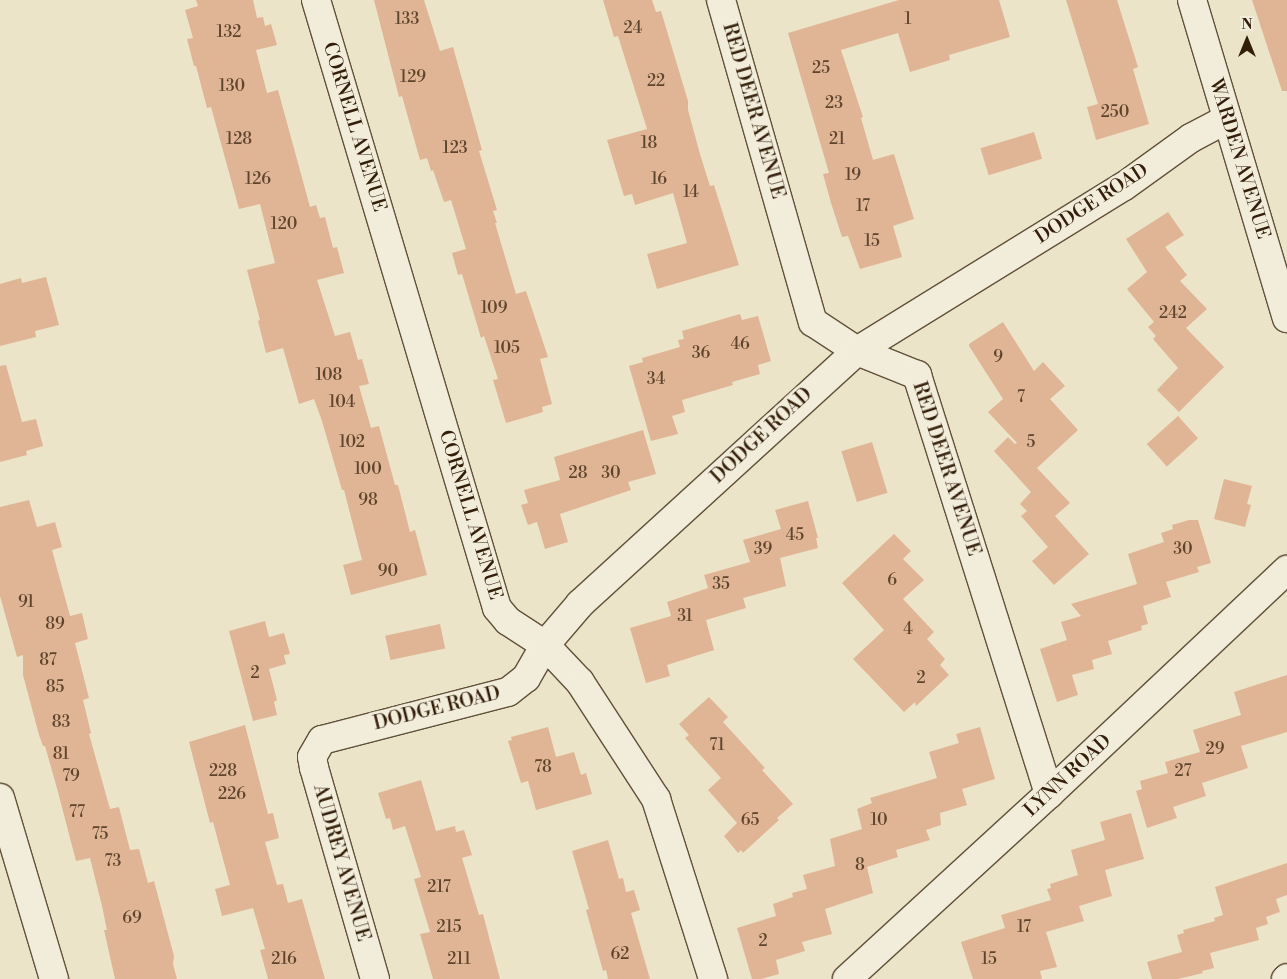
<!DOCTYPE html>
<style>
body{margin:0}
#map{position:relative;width:1287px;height:979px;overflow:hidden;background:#ebe4c8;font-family:"Libre Bodoni",serif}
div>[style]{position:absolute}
.building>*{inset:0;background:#e0b595;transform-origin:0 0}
.roads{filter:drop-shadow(1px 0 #615039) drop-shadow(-1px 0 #615039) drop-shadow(0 1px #615039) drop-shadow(0 -1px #615039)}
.minor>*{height:28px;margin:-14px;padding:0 14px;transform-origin:14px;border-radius:14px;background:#f2eddb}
.secondary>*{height:28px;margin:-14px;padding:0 14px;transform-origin:14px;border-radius:14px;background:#f2eddb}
span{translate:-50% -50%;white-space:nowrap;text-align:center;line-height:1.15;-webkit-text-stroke:5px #f2eddb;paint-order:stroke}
.number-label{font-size:16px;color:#5e442c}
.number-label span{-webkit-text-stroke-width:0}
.street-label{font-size:19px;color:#331e09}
.north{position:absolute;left:1222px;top:15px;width:50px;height:50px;-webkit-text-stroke:4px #f2eddb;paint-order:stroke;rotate:0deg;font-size:14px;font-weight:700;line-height:20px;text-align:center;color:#331e09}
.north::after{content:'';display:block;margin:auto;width:18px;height:22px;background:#331e09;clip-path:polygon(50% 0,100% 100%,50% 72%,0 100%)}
</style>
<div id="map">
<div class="building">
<div style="clip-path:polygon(196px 0,253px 0,257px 18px,263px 17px,265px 26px,271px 24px,277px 45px,256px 50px,267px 93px,278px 90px,310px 207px,316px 205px,320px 218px,325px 217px,333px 248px,337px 247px,344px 273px,317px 280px,335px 336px,350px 332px,358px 360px,362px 359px,369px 384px,359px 386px,371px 428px,379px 426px,395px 485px,398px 485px,410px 532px,415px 530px,427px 575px,351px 595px,343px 565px,362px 560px,344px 490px,342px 490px,322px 421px,314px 399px,299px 404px,283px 348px,266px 353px,258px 321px,260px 320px,247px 270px,275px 263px,260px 204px,239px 209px,211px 107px,207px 108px,196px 66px,194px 66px,187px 39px,193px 38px,185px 10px,198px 6px)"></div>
<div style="clip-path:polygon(374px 0,424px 0,440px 51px,453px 47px,482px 150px,479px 151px,497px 210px,493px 211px,497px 223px,495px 223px,516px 294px,526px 291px,548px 357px,540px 359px,552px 404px,542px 407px,543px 412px,506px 423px,493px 380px,498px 379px,484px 336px,481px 338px,462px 274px,458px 275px,452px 253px,466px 249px,451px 200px,444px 202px,433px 170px,431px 171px,427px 158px,420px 160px,402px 96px,399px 97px)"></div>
<div style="clip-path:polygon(603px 0,652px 0,656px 12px,661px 11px,688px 101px,688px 110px,700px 154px,710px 186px,714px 185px,739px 265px,657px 289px,647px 254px,687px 243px,673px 193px,635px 205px,632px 194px,624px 196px,607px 140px,647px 129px,618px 36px,614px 37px)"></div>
<div style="clip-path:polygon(899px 0,999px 0,1010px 37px,949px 55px,950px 60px,910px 72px,898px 33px,841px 50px,863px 117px,861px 118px,873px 160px,894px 154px,914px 219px,893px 226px,902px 257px,860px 269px,848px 236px,842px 237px,831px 203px,823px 174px,829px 173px,788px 33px)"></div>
<div style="clip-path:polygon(1066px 0,1117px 0,1138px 67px,1133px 69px,1149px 124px,1096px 140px,1087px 107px,1098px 104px)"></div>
<div style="clip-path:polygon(1252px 0,1287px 0,1287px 91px,1282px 91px)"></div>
<div style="left:1034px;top:132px;width:28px;height:56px;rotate:73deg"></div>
<div style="clip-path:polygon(1168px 212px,1184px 235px,1165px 247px,1187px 275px,1180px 281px,1207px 309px,1186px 328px,1224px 367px,1179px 412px,1157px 390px,1178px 368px,1153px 339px,1156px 336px,1148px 327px,1154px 322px,1127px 289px,1147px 272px,1126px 239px)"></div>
<div style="clip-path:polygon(46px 277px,59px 325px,35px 331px,36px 337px,0 346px,0 284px,21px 278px,22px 283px)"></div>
<div style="clip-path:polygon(740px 314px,742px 320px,758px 316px,771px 361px,758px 365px,760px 374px,732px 382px,733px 385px,682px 400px,685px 412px,672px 416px,678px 434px,651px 441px,629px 366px,643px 362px,642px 358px,680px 347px,678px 340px,684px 339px,682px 331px)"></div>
<div style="clip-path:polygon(1003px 322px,1034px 371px,1043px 362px,1065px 386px,1050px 399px,1078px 430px,1037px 468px,1070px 503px,1055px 516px,1089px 554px,1054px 585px,1032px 561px,1048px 547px,1021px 516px,1027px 511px,1020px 504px,1031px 492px,994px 451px,1008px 437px,1015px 444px,1017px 443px,988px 412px,1003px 399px,969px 346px,969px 344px)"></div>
<div style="clip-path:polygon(6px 365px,22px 422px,36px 419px,43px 446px,26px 451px,27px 455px,0 462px,0 366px)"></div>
<div style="left:1178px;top:416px;width:30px;height:42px;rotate:48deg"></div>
<div style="clip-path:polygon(643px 430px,656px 474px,628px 482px,631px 490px,560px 514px,568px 542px,545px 549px,537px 522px,528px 525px,521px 505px,528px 503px,524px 490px,560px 480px,554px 457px)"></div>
<div style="left:872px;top:442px;width:53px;height:32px;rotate:73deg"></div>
<div style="clip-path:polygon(1224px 479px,1252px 486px,1247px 504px,1251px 505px,1245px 527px,1214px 519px)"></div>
<div style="clip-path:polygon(29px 500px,37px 527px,55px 522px,62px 547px,52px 550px,70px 616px,82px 613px,88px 639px,75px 643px,89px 698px,83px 700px,91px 733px,89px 734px,110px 809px,119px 807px,130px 850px,139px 849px,148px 883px,154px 881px,174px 956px,173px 964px,177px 979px,115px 979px,104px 930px,107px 930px,102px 906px,90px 858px,76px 861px,58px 792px,45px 746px,43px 746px,39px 735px,23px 675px,23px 655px,17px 657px,0 596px,0 507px)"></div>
<div style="clip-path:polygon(808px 501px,818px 538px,816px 538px,818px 548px,780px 558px,786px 586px,743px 598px,746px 608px,706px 620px,714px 650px,667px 665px,670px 676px,646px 683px,630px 628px,671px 616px,667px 602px,708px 588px,704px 575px,750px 562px,743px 540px,781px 529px,775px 510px)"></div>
<div style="clip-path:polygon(1189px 520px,1198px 520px,1211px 563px,1197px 567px,1199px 572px,1166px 582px,1171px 597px,1143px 606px,1148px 624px,1141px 626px,1142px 630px,1108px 641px,1112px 654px,1092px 660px,1094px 669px,1072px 675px,1078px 695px,1057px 702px,1040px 649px,1067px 640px,1061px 622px,1081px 616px,1071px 604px,1137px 584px,1128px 554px,1164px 542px,1161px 533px,1173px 529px,1172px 525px)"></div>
<div style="clip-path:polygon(894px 534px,911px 551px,903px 559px,924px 580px,903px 599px,934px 632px,927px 639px,945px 659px,940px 665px,949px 675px,916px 706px,915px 702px,904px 712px,853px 659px,884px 630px,842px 583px)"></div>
<div style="clip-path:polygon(265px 621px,269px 637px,284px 633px,290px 654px,284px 655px,286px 664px,269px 669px,277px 700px,274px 702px,277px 715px,253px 721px,229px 631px)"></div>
<div style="left:440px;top:624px;width:25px;height:56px;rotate:78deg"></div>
<div style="clip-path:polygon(1287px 675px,1287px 732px,1241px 746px,1248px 768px,1202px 783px,1206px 796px,1173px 807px,1177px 818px,1147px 828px,1136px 791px,1142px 789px,1140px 781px,1168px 773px,1165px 762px,1200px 752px,1193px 730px,1241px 715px,1234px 692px)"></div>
<div style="clip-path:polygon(709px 697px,728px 717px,723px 722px,765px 768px,762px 770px,793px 804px,777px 818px,779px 820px,743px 853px,741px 850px,738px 853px,724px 836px,737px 823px,708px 790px,721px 778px,685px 738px,689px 735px,679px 724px)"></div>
<div style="clip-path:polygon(245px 725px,268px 814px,273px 813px,279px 838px,265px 842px,277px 885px,283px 884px,288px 903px,302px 899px,325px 979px,268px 979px,260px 950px,265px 949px,253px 908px,222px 916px,215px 889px,230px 885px,213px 822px,210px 823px,189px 742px)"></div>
<div style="clip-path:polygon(548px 727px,556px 757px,574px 752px,581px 775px,586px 773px,592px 794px,536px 810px,528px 781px,521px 783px,508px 741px,512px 740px,511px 737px)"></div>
<div style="clip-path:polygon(980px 727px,995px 779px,962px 789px,967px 805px,940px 813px,941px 825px,926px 830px,930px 840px,896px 850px,898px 857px,867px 867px,873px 893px,825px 909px,832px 934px,802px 942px,805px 951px,776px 960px,779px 974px,761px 979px,752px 979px,737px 928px,776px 916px,773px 904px,793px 897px,792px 893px,807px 889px,803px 875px,835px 866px,830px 839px,862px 829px,857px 809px,872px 803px,870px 798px,937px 778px,929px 752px,959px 743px,956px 734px)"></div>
<div style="clip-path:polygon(421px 780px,436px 831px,455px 826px,456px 832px,464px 830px,472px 855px,462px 858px,479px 915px,483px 914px,500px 979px,433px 979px,420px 934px,430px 932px,414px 879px,421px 877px,405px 826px,393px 830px,390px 818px,386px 819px,378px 793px)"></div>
<div style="clip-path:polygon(1131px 813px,1144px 859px,1105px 870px,1112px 896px,1079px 906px,1084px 921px,1046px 932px,1057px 967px,1040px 971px,1042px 979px,973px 979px,961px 942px,1005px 928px,1001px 915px,1051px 900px,1047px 889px,1051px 888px,1050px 884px,1078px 875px,1071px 850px,1105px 840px,1100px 822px)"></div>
<div style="clip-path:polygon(608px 840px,619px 879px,623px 878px,626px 892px,634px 890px,640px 910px,631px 913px,650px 979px,608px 979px,606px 970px,603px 971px,586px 910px,589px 909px,572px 851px)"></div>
<div style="clip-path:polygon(1287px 863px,1287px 895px,1276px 899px,1280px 912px,1266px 917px,1268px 924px,1256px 928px,1259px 940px,1210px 953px,1214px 968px,1202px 971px,1203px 973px,1178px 979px,1152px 979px,1147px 962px,1182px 952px,1177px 935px,1184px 933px,1183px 930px,1215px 921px,1214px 918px,1223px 915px,1215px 887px)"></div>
</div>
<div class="roads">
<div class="minor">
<div style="left:316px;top:0;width:634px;rotate:73.42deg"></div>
<div style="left:497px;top:608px;width:17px;rotate:50deg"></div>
<div style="left:508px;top:621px;width:44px;rotate:33deg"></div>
<div style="left:545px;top:645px;width:51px;rotate:46.6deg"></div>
<div style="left:580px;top:682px;width:140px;rotate:57deg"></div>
<div style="left:656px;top:799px;width:189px;rotate:72.4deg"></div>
<div style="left:721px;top:0;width:335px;rotate:74.1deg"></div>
<div style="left:813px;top:322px;width:53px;rotate:33.4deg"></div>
<div style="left:857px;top:351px;width:65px;rotate:21.8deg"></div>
<div style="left:917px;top:375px;width:439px;rotate:72.5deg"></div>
<div style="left:0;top:798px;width:189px;rotate:73.4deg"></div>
<div style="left:375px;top:979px;width:220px;rotate:-106.1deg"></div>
<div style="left:314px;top:768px;width:11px;rotate:-100deg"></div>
<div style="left:312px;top:757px;width:20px;rotate:-60deg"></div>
<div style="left:322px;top:740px;width:192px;rotate:-14.5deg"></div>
<div style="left:508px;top:692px;width:23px;rotate:-38deg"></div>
<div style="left:526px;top:678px;width:38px;rotate:-60deg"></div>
<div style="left:545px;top:645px;width:54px;rotate:-49.5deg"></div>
<div style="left:580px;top:604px;width:375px;rotate:-42.4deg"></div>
<div style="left:857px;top:351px;width:312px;rotate:-31.7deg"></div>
<div style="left:1123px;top:187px;width:84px;rotate:-35.8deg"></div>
<div style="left:1191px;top:138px;width:41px;rotate:-27.8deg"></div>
<div style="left:847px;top:979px;width:274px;rotate:-42.5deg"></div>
<div style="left:1049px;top:794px;width:327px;rotate:-43.3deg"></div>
<div style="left:1286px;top:979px;width:1px;rotate:-45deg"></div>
</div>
<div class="secondary">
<div style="left:1192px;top:0;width:332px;rotate:73.4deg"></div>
</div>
</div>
<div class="number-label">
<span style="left:407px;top:19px">133</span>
<span style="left:908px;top:19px">1</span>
<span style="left:633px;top:28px">24</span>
<span style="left:229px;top:32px">132</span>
<span style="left:821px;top:68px">25</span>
<span style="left:413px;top:77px">129</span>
<span style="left:656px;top:81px">22</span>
<span style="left:232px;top:86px">130</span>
<span style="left:834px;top:103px">23</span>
<span style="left:1115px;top:112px">250</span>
<span style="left:239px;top:139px">128</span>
<span style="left:837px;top:139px">21</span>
<span style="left:649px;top:143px">18</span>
<span style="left:455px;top:148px">123</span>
<span style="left:853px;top:175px">19</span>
<span style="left:258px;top:179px">126</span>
<span style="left:659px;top:179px">16</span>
<span style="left:691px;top:192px">14</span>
<span style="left:863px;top:206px">17</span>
<span style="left:284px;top:224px">120</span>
<span style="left:872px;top:241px">15</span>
<span style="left:494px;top:308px">109</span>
<span style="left:1173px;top:313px">242</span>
<span style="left:740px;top:344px">46</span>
<span style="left:507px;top:348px">105</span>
<span style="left:701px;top:353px">36</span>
<span style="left:998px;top:357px">9</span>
<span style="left:329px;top:375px">108</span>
<span style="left:656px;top:379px">34</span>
<span style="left:1021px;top:397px">7</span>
<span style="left:342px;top:402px">104</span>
<span style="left:352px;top:442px">102</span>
<span style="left:1031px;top:442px">5</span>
<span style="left:368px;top:469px">100</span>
<span style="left:578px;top:473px">28</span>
<span style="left:611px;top:473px">30</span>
<span style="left:368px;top:500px">98</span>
<span style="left:795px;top:535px">45</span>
<span style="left:763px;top:549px">39</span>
<span style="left:1183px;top:549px">30</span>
<span style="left:388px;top:571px">90</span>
<span style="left:892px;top:580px">6</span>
<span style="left:721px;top:584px">35</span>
<span style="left:26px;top:602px">91</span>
<span style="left:685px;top:616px">31</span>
<span style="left:55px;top:624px">89</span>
<span style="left:908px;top:629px">4</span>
<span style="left:48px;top:660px">87</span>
<span style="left:255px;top:673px">2</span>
<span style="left:921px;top:678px">2</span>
<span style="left:55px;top:687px">85</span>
<span style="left:61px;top:722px">83</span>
<span style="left:717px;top:745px">71</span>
<span style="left:1215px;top:749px">29</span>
<span style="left:61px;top:754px">81</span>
<span style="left:543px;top:767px">78</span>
<span style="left:223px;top:771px">228</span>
<span style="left:1183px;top:771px">27</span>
<span style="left:71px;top:776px">79</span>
<span style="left:232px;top:794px">226</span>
<span style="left:77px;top:812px">77</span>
<span style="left:750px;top:820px">65</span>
<span style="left:879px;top:820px">10</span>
<span style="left:100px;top:834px">75</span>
<span style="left:113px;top:861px">73</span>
<span style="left:860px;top:865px">8</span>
<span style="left:439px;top:887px">217</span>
<span style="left:132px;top:918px">69</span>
<span style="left:449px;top:927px">215</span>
<span style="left:1024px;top:927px">17</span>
<span style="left:763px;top:941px">2</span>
<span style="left:620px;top:954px">62</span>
<span style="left:284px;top:959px">216</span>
<span style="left:459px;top:959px">211</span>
<span style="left:989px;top:959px">15</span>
</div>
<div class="street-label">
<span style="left:753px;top:111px;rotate:74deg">RED DEER AVENUE</span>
<span style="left:354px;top:127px;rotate:73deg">CORNELL AVENUE</span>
<span style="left:1239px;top:159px;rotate:73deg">WARDEN AVENUE</span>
<span style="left:1092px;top:204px;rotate:-33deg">DODGE ROAD</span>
<span style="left:762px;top:436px;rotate:-43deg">DODGE ROAD</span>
<span style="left:946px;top:469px;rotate:72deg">RED DEER AVENUE</span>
<span style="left:470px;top:515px;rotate:73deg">CORNELL AVENUE</span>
<span style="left:437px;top:709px;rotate:-14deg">DODGE ROAD</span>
<span style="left:1068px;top:776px;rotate:-43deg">LYNN ROAD</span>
<span style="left:341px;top:863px;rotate:74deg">AUDREY AVENUE</span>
</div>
<div class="north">N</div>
</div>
